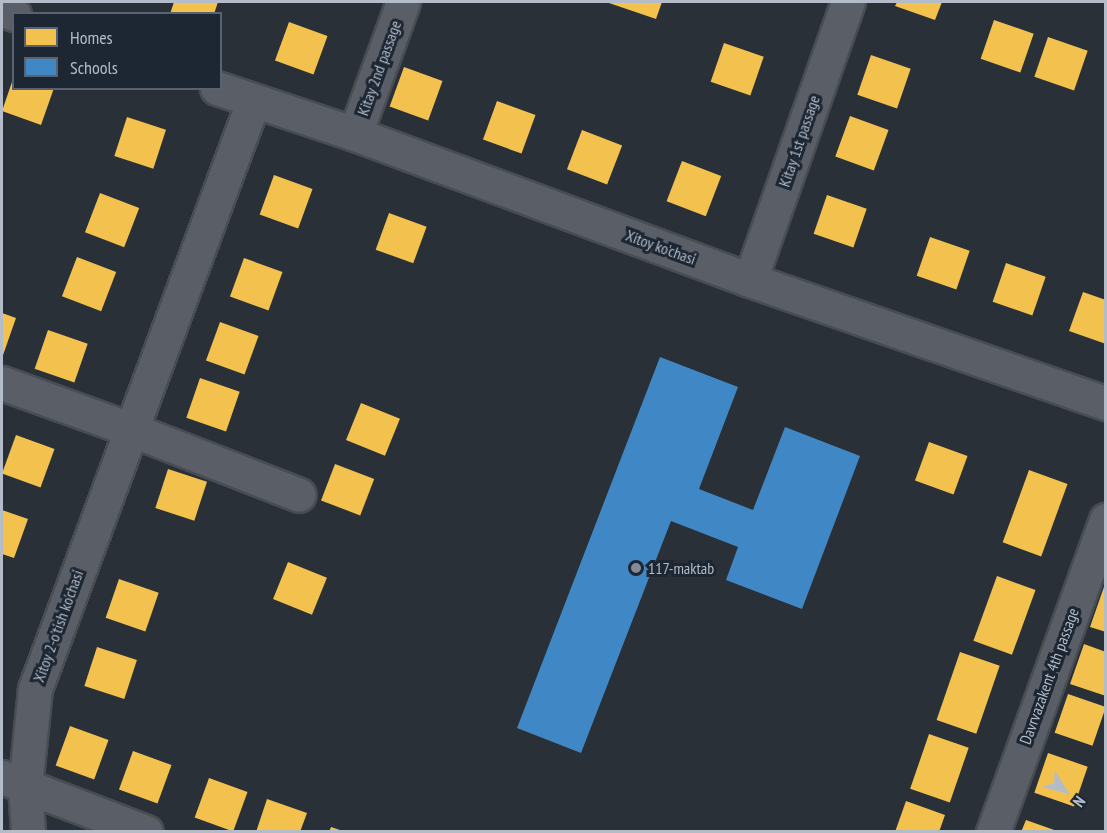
<!DOCTYPE html>
<style>
body{margin:0}
#map{position:relative;width:1107px;height:833px;overflow:hidden;background:#2a3038;font-family:"PT Sans Narrow",sans-serif}
div>[style]{position:absolute}
.homes>*{inset:0;background:#f2c14e;transform-origin:0 0}
.schools>*{inset:0;background:#3f88c5}
.roads{filter:drop-shadow(2px 0 #484c53) drop-shadow(-2px 0 #484c53) drop-shadow(0 2px #484c53) drop-shadow(0 -2px #484c53)}
.minor>*{height:33px;margin:-16.5px;padding:0 16.5px;transform-origin:16.5px;border-radius:16.5px;background:#5a5e66}
.dots>*{width:16px;height:16px;translate:-50% -50%;box-sizing:border-box;border:3px solid #1d2633;border-radius:50%}
span{translate:-50% -50%;white-space:nowrap;text-align:center;line-height:1.15;-webkit-text-stroke:6px #1d2633;paint-order:stroke}
.street-label{font-size:16px;color:#b4bcc9}
.poi-label{font-size:16px;color:#b4bcc9}
.left{translate:0 -50%;text-align:left}
.frame{position:absolute;inset:0;border:3px solid #b4bcc9;pointer-events:none}
.legend{position:absolute;left:12px;top:12px;width:210px;height:78px;box-sizing:border-box;background:#1d2633;border:2px solid #59626f;margin:0;padding:8px 10px;list-style:none;font-size:18px;color:#b4bcc9}
.legend li{display:flex;align-items:center;gap:12px;height:30px}
.legend b{width:30px;border:2px solid #59626f}
.north{position:absolute;left:1035px;top:761px;width:60px;height:60px;-webkit-text-stroke:4px #1d2633;paint-order:stroke;rotate:127deg;font-size:16px;font-weight:700;line-height:24px;text-align:center;color:#b4bcc9}
.north::after{content:'';display:block;margin:auto;width:21px;height:27px;background:#b4bcc9;clip-path:polygon(50% 0,100% 100%,50% 72%,0 100%)}
</style>
<div id="map">
<div class="homes">
<div style="clip-path:polygon(174px 2px,218px 2px,214px 14px,170px 14px)"></div>
<div style="clip-path:polygon(606px 2px,662px 2px,656px 19px)"></div>
<div style="clip-path:polygon(897px 2px,942px 2px,935px 20px,895px 6px)"></div>
<div style="left:994px;top:20px;width:42px;height:41px;rotate:19deg"></div>
<div style="left:289px;top:22px;width:41px;height:41px;rotate:20deg"></div>
<div style="left:1048px;top:37px;width:42px;height:42px;rotate:19deg"></div>
<div style="left:724px;top:43px;width:42px;height:41px;rotate:19deg"></div>
<div style="left:871px;top:55px;width:42px;height:42px;rotate:19deg"></div>
<div style="left:404px;top:67px;width:41px;height:42px;rotate:20deg"></div>
<div style="clip-path:polygon(13px 79px,14px 88px,54px 88px,41px 125px,2px 111px)"></div>
<div style="left:497px;top:101px;width:41px;height:41px;rotate:20deg"></div>
<div style="left:850px;top:116px;width:41px;height:43px;rotate:20deg"></div>
<div style="left:127px;top:117px;width:41px;height:41px;rotate:18deg"></div>
<div style="left:582px;top:130px;width:43px;height:42px;rotate:21deg"></div>
<div style="left:682px;top:161px;width:42px;height:43px;rotate:21deg"></div>
<div style="left:274px;top:175px;width:41px;height:42px;rotate:20deg"></div>
<div style="left:100px;top:193px;width:42px;height:42px;rotate:21deg"></div>
<div style="left:827px;top:195px;width:42px;height:41px;rotate:19deg"></div>
<div style="left:389px;top:213px;width:40px;height:39px;rotate:20deg"></div>
<div style="left:930px;top:237px;width:42px;height:41px;rotate:19deg"></div>
<div style="left:77px;top:257px;width:42px;height:42px;rotate:21deg"></div>
<div style="left:244px;top:258px;width:41px;height:41px;rotate:20deg"></div>
<div style="left:1006px;top:263px;width:42px;height:41px;rotate:19deg"></div>
<div style="clip-path:polygon(1083px 292px,1106px 300px,1106px 344px,1069px 331px)"></div>
<div style="clip-path:polygon(2px 313px,16px 318px,2px 358px)"></div>
<div style="left:220px;top:322px;width:41px;height:41px;rotate:20deg"></div>
<div style="left:48px;top:330px;width:42px;height:41px;rotate:19deg"></div>
<div style="left:200px;top:378px;width:42px;height:42px;rotate:19deg"></div>
<div style="left:361px;top:403px;width:42px;height:40px;rotate:22deg"></div>
<div style="left:16px;top:435px;width:41px;height:41px;rotate:20deg"></div>
<div style="left:929px;top:442px;width:41px;height:41px;rotate:20deg"></div>
<div style="left:335px;top:464px;width:42px;height:39px;rotate:21deg"></div>
<div style="left:168px;top:469px;width:41px;height:41px;rotate:18deg"></div>
<div style="left:1029px;top:470px;width:41px;height:77px;rotate:20deg"></div>
<div style="clip-path:polygon(2px 510px,28px 519px,14px 558px,2px 554px)"></div>
<div style="left:288px;top:562px;width:42px;height:40px;rotate:22deg"></div>
<div style="left:997px;top:576px;width:41px;height:69px;rotate:20deg"></div>
<div style="left:119px;top:579px;width:42px;height:41px;rotate:19deg"></div>
<div style="clip-path:polygon(1105px 584px,1106px 584px,1106px 632px,1090px 627px)"></div>
<div style="clip-path:polygon(1084px 644px,1106px 652px,1106px 696px,1070px 684px)"></div>
<div style="left:97px;top:647px;width:42px;height:41px;rotate:18deg"></div>
<div style="left:960px;top:652px;width:42px;height:72px;rotate:19deg"></div>
<div style="left:1068px;top:694px;width:40px;height:41px;rotate:19deg"></div>
<div style="left:70px;top:726px;width:41px;height:42px;rotate:20deg"></div>
<div style="left:929px;top:734px;width:42px;height:58px;rotate:19deg"></div>
<div style="left:133px;top:751px;width:41px;height:41px;rotate:20deg"></div>
<div style="left:1048px;top:753px;width:42px;height:42px;rotate:19deg"></div>
<div style="left:209px;top:778px;width:41px;height:42px;rotate:20deg"></div>
<div style="clip-path:polygon(267px 799px,307px 813px,300px 832px,256px 832px)"></div>
<div style="clip-path:polygon(906px 801px,945px 815px,939px 832px,895px 832px)"></div>
<div style="clip-path:polygon(1026px 820px,1057px 831px,1057px 832px,1021px 832px)"></div>
<div style="clip-path:polygon(331px 827px,343px 831px,343px 832px,329px 832px)"></div>
</div>
<div class="schools">
<div style="clip-path:polygon(660px 357px,738px 387px,699px 489px,753px 510px,785px 427px,860px 456px,802px 609px,726px 580px,738px 547px,671px 521px,581px 753px,517px 728px)"></div>
</div>
<div class="roads">
<div class="minor">
<div style="left:2px;top:9px;width:13px;rotate:23deg"></div>
<div style="left:217px;top:88px;width:145px;rotate:18.4deg"></div>
<div style="left:355px;top:134px;width:421px;rotate:20.3deg"></div>
<div style="left:750px;top:280px;width:377px;rotate:19.1deg"></div>
<div style="left:355px;top:134px;width:140px;rotate:-70deg"></div>
<div style="left:750px;top:280px;width:295px;rotate:-70.6deg"></div>
<div style="left:2px;top:383px;width:136px;rotate:19.8deg"></div>
<div style="left:130px;top:429px;width:181px;rotate:21.3deg"></div>
<div style="left:2px;top:777px;width:154px;rotate:20.9deg"></div>
<div style="left:28px;top:832px;width:45px;rotate:-93.8deg"></div>
<div style="left:25px;top:787px;width:99px;rotate:-84.2deg"></div>
<div style="left:35px;top:689px;width:626px;rotate:-69.63deg"></div>
<div style="left:993px;top:832px;width:332px;rotate:-70.1deg"></div>
</div>
</div>
<div class="dots">
<div style="left:636px;top:568px;background:#848b96"></div>
</div>
<div class="street-label">
<span style="left:379px;top:68px;rotate:-70deg">Kitay 2nd passage</span>
<span style="left:799px;top:141px;rotate:-71deg">Kitay 1st passage</span>
<span style="left:661px;top:247px;rotate:20deg">Xitoy ko'chasi</span>
<span style="left:58px;top:626px;rotate:-70deg">Xitoy 2-o'tish ko'chasi</span>
<span style="left:1049px;top:676px;rotate:-70deg">Davrvazakent 4th passage</span>
</div>
<div class="poi-label">
<span class="left" style="left:648px;top:568px">117-maktab</span>
</div>
<div class="frame"></div>
<ul class="legend">
<li><b style="height:16px;background:#f2c14e"></b>Homes</li>
<li><b style="height:16px;background:#3f88c5"></b>Schools</li>
</ul>
<div class="north">N</div>
</div>
